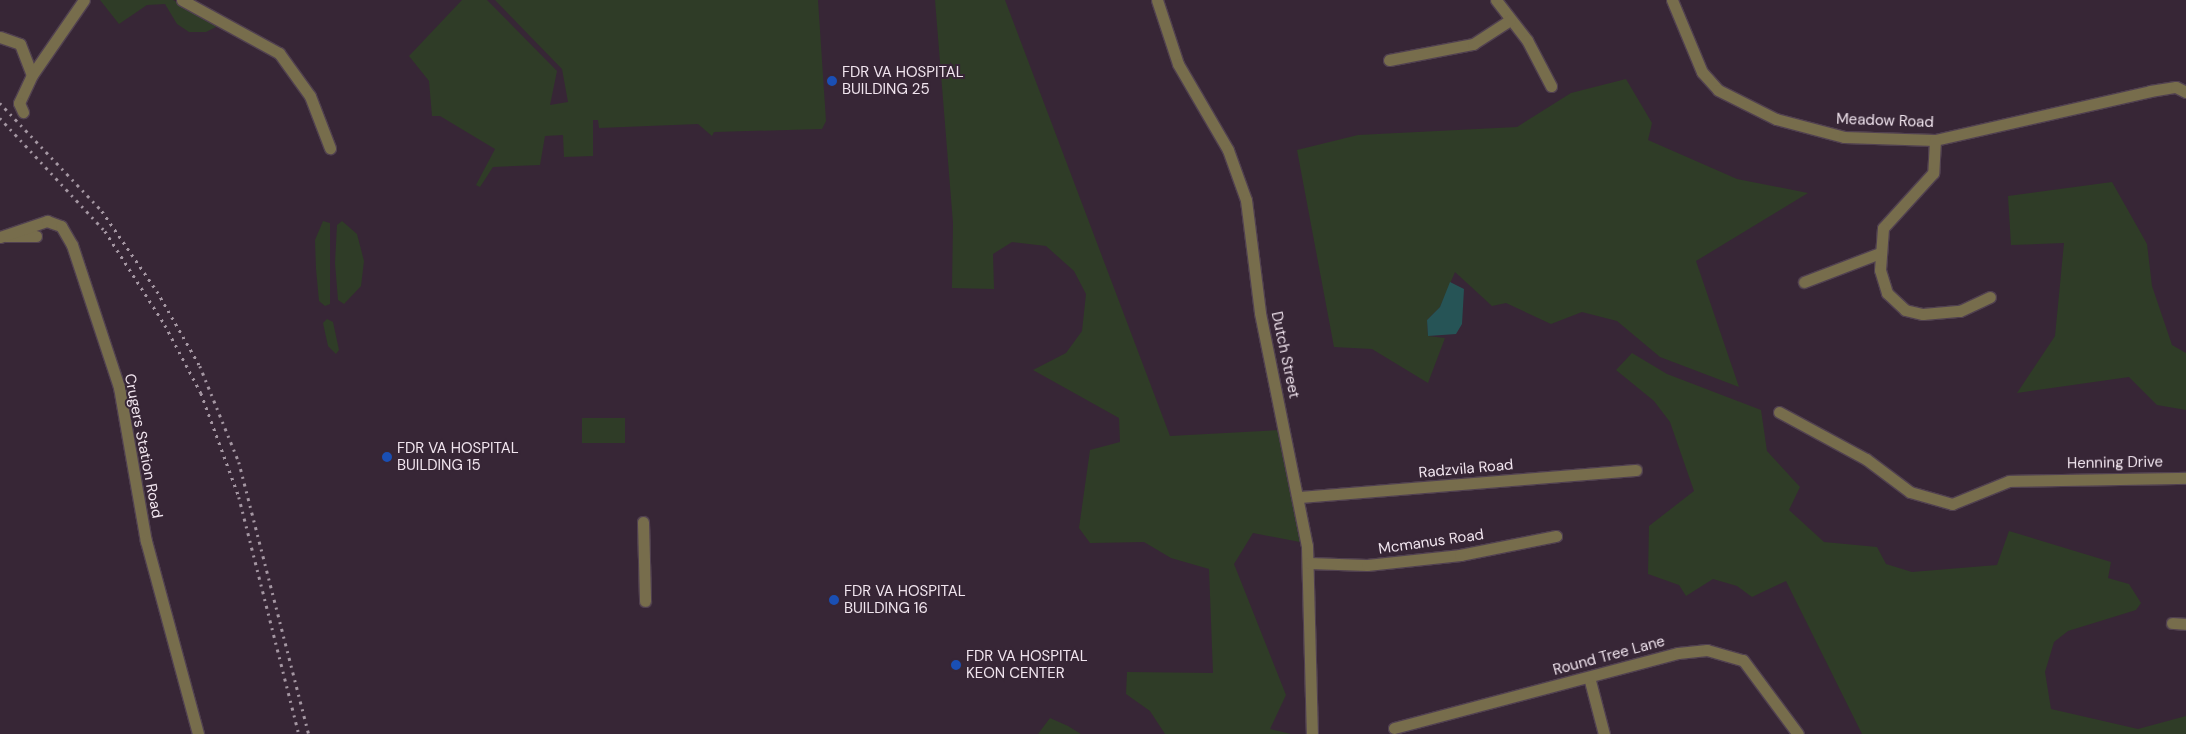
<!DOCTYPE html>
<style>
body{margin:0}
#map{position:relative;width:2186px;height:734px;overflow:hidden;background:#372636;font-family:"DM Sans",sans-serif}
div>[style]{position:absolute}
.green>*{inset:0;background:#2f3c27;transform-origin:0 0}
.water>*{inset:0;background:#265456}
.roads{filter:drop-shadow(1px 0 #514150) drop-shadow(-1px 0 #514150) drop-shadow(0 1px #514150) drop-shadow(0 -1px #514150)}
.minor>*{height:11px;margin:-5.5px;padding:0 5.5px;transform-origin:5.5px;border-radius:5.5px;background:#776d4c}
.rail>*{height:2.5px;margin-top:-1.25px;transform-origin:0;background:repeating-linear-gradient(90deg,#a597a3 0 2.5px,transparent 0 7.5px)}
.dots>*{width:14px;height:14px;translate:-50% -50%;box-sizing:border-box;border:2px solid #372636;border-radius:50%}
span{translate:-50% -50%;white-space:nowrap;text-align:center;line-height:1.15;-webkit-text-stroke:4px #372636;paint-order:stroke}
.poi-label{font-size:15px;color:#f0e4ee}
.left{translate:0 -50%;text-align:left}
.street-label{font-size:15px;color:#f0e4ee}
</style>
<div id="map">
<div class="green">
<div style="clip-path:polygon(100px 0,173px 0,220px 25px,206px 32px,189px 32px,177px 24px,165px 4px,147px 5px,119px 24px)"></div>
<div style="clip-path:polygon(462px 0,487px 0,557px 71px,550px 105px,568px 102px,562px 69px,495px 0,818px 0,826px 121px,822px 129px,714px 132px,712px 136px,698px 124px,599px 128px,598px 120px,593px 120px,593px 156px,564px 157px,563px 135px,545px 136px,540px 165px,493px 167px,480px 187px,476px 185px,495px 149px,440px 116px,432px 116px,429px 81px,409px 56px)"></div>
<div style="clip-path:polygon(935px 0,1005px 0,1170px 436px,1280px 430px,1300px 542px,1253px 533px,1234px 564px,1286px 695px,1270px 729px,1291px 734px,1165px 734px,1150px 711px,1126px 694px,1127px 672px,1213px 673px,1209px 569px,1171px 558px,1144px 542px,1090px 543px,1079px 528px,1090px 450px,1120px 442px,1119px 418px,1033px 370px,1066px 353px,1082px 331px,1086px 294px,1074px 271px,1046px 246px,1012px 242px,993px 254px,994px 289px,952px 288px,953px 223px)"></div>
<div style="clip-path:polygon(1626px 79px,1652px 123px,1648px 140px,1737px 179px,1808px 193px,1696px 261px,1739px 387px,1660px 357px,1617px 321px,1582px 312px,1551px 324px,1506px 303px,1492px 306px,1455px 272px,1440px 307px,1427px 320px,1428px 336px,1445px 338px,1428px 383px,1372px 349px,1334px 347px,1297px 150px,1358px 135px,1517px 127px,1571px 93px)"></div>
<div style="clip-path:polygon(2112px 182px,2147px 244px,2152px 286px,2172px 345px,2186px 353px,2186px 410px,2157px 405px,2129px 377px,2017px 393px,2055px 336px,2064px 243px,2011px 245px,2008px 196px)"></div>
<div style="clip-path:polygon(323px 221px,330px 223px,330px 304px,325px 306px,319px 301px,316px 269px,315px 240px)"></div>
<div style="clip-path:polygon(342px 221px,357px 234px,364px 261px,361px 286px,344px 304px,338px 300px,335px 263px,337px 225px)"></div>
<div style="clip-path:polygon(327px 319px,333px 322px,339px 350px,336px 354px,328px 346px,323px 323px)"></div>
<div style="clip-path:polygon(1632px 353px,1667px 374px,1761px 410px,1767px 451px,1800px 487px,1789px 510px,1824px 542px,1877px 547px,1886px 564px,1912px 572px,1997px 565px,2009px 531px,2111px 562px,2108px 578px,2129px 584px,2141px 603px,2136px 610px,2068px 631px,2054px 642px,2045px 672px,2051px 709px,2138px 729px,2186px 716px,2186px 734px,1862px 734px,1786px 581px,1752px 597px,1737px 586px,1713px 579px,1686px 596px,1679px 585px,1648px 574px,1649px 526px,1694px 491px,1670px 422px,1654px 401px,1616px 370px)"></div>
<div style="left:625px;top:418px;width:25px;height:43px;rotate:90deg"></div>
<div style="clip-path:polygon(1050px 718px,1068px 726px,1081px 734px,1038px 734px)"></div>
</div>
<div class="water">
<div style="clip-path:polygon(1450px 282px,1464px 289px,1462px 324px,1456px 334px,1428px 336px,1427px 320px,1440px 307px)"></div>
</div>
<div class="roads">
<div class="minor">
<div style="left:182px;top:0;width:111px;rotate:28.7deg"></div>
<div style="left:279px;top:53px;width:53px;rotate:54.2deg"></div>
<div style="left:310px;top:96px;width:56px;rotate:69deg"></div>
<div style="left:1157px;top:0;width:67px;rotate:71.8deg"></div>
<div style="left:1178px;top:64px;width:99px;rotate:59.8deg"></div>
<div style="left:1228px;top:150px;width:53px;rotate:70.2deg"></div>
<div style="left:1246px;top:200px;width:114px;rotate:82.9deg"></div>
<div style="left:1260px;top:313px;width:238px;rotate:78.6deg"></div>
<div style="left:1307px;top:546px;width:188px;rotate:88.5deg"></div>
<div style="left:1496px;top:0;width:51px;rotate:52.2deg"></div>
<div style="left:1527px;top:40px;width:52px;rotate:62.4deg"></div>
<div style="left:1672px;top:0;width:78px;rotate:67.4deg"></div>
<div style="left:1702px;top:72px;width:24px;rotate:48deg"></div>
<div style="left:1718px;top:90px;width:65px;rotate:26.6deg"></div>
<div style="left:1776px;top:119px;width:70px;rotate:14.8deg"></div>
<div style="left:1844px;top:137px;width:91px;rotate:1.9deg"></div>
<div style="left:1935px;top:140px;width:221px;rotate:-12.8deg"></div>
<div style="left:2150px;top:91px;width:26px;rotate:-9deg"></div>
<div style="left:2176px;top:87px;width:11px;rotate:27deg"></div>
<div style="left:0;top:37px;width:21px;rotate:19deg"></div>
<div style="left:20px;top:44px;width:33px;rotate:69deg"></div>
<div style="left:32px;top:75px;width:31px;rotate:115deg"></div>
<div style="left:19px;top:103px;width:10px;rotate:66deg"></div>
<div style="left:1389px;top:60px;width:86px;rotate:-10.8deg"></div>
<div style="left:1473px;top:44px;width:44px;rotate:-33deg"></div>
<div style="left:32px;top:75px;width:91px;rotate:-55.3deg"></div>
<div style="left:1935px;top:140px;width:33px;rotate:93deg"></div>
<div style="left:1933px;top:173px;width:74px;rotate:132.3deg"></div>
<div style="left:1883px;top:228px;width:42px;rotate:94.1deg"></div>
<div style="left:1880px;top:270px;width:24px;rotate:73deg"></div>
<div style="left:1887px;top:293px;width:25px;rotate:43deg"></div>
<div style="left:1905px;top:310px;width:18px;rotate:13deg"></div>
<div style="left:1923px;top:314px;width:37px;rotate:-5deg"></div>
<div style="left:1960px;top:311px;width:33px;rotate:-25deg"></div>
<div style="left:6px;top:236px;width:30px"></div>
<div style="left:0;top:237px;width:50px;rotate:-18.8deg"></div>
<div style="left:47px;top:221px;width:15px;rotate:20deg"></div>
<div style="left:61px;top:226px;width:22px;rotate:60deg"></div>
<div style="left:72px;top:245px;width:150px;rotate:71.7deg"></div>
<div style="left:119px;top:387px;width:156px;rotate:80.1deg"></div>
<div style="left:146px;top:541px;width:200px;rotate:74.9deg"></div>
<div style="left:1804px;top:282px;width:81px;rotate:-20.9deg"></div>
<div style="left:1779px;top:412px;width:99px;rotate:28.4deg"></div>
<div style="left:1866px;top:459px;width:55px;rotate:36.9deg"></div>
<div style="left:1910px;top:492px;width:44px;rotate:15.9deg"></div>
<div style="left:1952px;top:504px;width:61px;rotate:-22deg"></div>
<div style="left:2009px;top:481px;width:177px;rotate:-1deg"></div>
<div style="left:1299px;top:497px;width:338px;rotate:-4.6deg"></div>
<div style="left:643px;top:522px;width:79px;rotate:88.5deg"></div>
<div style="left:1309px;top:563px;width:58px;rotate:2deg"></div>
<div style="left:1367px;top:565px;width:94px;rotate:-6.1deg"></div>
<div style="left:1460px;top:555px;width:98px;rotate:-11.2deg"></div>
<div style="left:2172px;top:623px;width:14px;rotate:4deg"></div>
<div style="left:1589px;top:677px;width:59px;rotate:75.3deg"></div>
<div style="left:1394px;top:728px;width:294px;rotate:-14.8deg"></div>
<div style="left:1678px;top:653px;width:29px;rotate:-6deg"></div>
<div style="left:1707px;top:650px;width:37px;rotate:16deg"></div>
<div style="left:1743px;top:660px;width:92px;rotate:53.4deg"></div>
</div>
</div>
<div class="rail">
<div style="left:0;top:103px;width:149px;rotate:46.6deg"></div>
<div style="left:102px;top:211px;width:97px;rotate:55.5deg"></div>
<div style="left:157px;top:291px;width:86px;rotate:60.2deg"></div>
<div style="left:200px;top:366px;width:104px;rotate:67.9deg"></div>
<div style="left:239px;top:462px;width:281px;rotate:75.6deg"></div>
<div style="left:0;top:118px;width:154px;rotate:47.1deg"></div>
<div style="left:105px;top:231px;width:112px;rotate:57.4deg"></div>
<div style="left:165px;top:325px;width:77px;rotate:62.1deg"></div>
<div style="left:201px;top:393px;width:111px;rotate:69.9deg"></div>
<div style="left:239px;top:497px;width:244px;rotate:75.8deg"></div>
</div>
<div class="dots">
<div style="left:832px;top:81px;background:#1a4fb4"></div>
<div style="left:387px;top:457px;background:#1a4fb4"></div>
<div style="left:834px;top:600px;background:#1a4fb4"></div>
<div style="left:956px;top:665px;background:#1a4fb4"></div>
</div>
<div class="poi-label">
<span class="left" style="left:842px;top:81px">FDR VA HOSPITAL<br>BUILDING 25</span>
<span class="left" style="left:397px;top:457px">FDR VA HOSPITAL<br>BUILDING 15</span>
<span class="left" style="left:844px;top:600px">FDR VA HOSPITAL<br>BUILDING 16</span>
<span class="left" style="left:966px;top:665px">FDR VA HOSPITAL<br>KEON CENTER</span>
</div>
<div class="street-label">
<span style="left:1885px;top:121px;rotate:2deg">Meadow Road</span>
<span style="left:1285px;top:355px;rotate:78deg">Dutch Street</span>
<span style="left:143px;top:446px;rotate:79deg">Crugers Station Road</span>
<span style="left:2115px;top:463px;rotate:-1deg">Henning Drive</span>
<span style="left:1466px;top:469px;rotate:-5deg">Radzvila Road</span>
<span style="left:1431px;top:542px;rotate:-8deg">Mcmanus Road</span>
<span style="left:1609px;top:656px;rotate:-15deg">Round Tree Lane</span>
</div>
</div>
